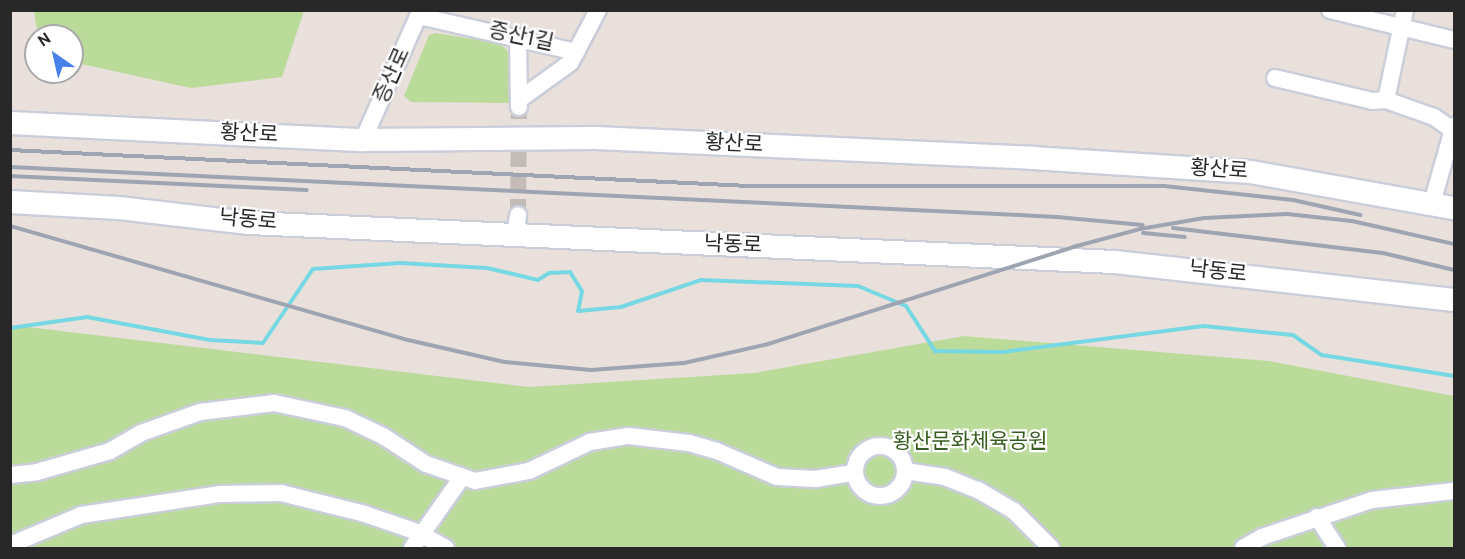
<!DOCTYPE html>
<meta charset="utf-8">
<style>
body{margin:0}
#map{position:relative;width:1465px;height:559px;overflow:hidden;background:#e9e0db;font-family:Overpass,"Noto Sans KR",sans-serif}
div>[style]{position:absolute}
.green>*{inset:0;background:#bbdb9b}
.stream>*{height:4px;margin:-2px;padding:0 2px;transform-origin:2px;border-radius:2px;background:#76d8e3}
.street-tunnel>*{height:16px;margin-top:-8px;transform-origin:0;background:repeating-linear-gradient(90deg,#c2bbb7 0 16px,transparent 0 24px)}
.roads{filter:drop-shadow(2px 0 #c9ced9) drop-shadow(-2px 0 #c9ced9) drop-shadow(0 2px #c9ced9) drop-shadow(0 -2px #c9ced9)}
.street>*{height:16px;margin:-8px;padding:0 8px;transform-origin:8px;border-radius:8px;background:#fff}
.street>.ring{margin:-8px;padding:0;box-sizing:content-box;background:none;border:16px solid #fff;border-radius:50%}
.secondary>*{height:22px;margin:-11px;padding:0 11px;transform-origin:11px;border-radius:11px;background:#fff}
.rail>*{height:4px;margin:-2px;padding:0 2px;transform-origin:2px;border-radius:2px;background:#9ea4b1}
span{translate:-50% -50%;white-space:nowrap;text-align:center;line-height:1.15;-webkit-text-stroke:4.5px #fff;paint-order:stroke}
.street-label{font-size:21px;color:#282828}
.park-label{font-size:21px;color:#365d1f}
.frame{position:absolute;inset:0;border:12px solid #282828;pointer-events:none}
.north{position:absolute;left:24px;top:24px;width:60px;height:60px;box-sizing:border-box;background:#fff;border:2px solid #a9a9a9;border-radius:50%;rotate:326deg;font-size:16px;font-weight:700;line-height:24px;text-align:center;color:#282828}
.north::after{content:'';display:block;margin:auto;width:21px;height:27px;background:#4780e9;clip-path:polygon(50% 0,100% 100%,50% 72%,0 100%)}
</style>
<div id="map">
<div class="green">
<div style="clip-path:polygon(34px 11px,34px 10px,304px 11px,282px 77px,191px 88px,72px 62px,72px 36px,38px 36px)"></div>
<div style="clip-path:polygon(435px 33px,498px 43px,505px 48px,515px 63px,509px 103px,411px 102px,404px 96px,429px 35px)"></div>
<div style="clip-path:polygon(11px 325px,529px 387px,754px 373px,964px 336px,1269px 361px,1454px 396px,1454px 548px,11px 548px)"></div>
</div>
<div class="stream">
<div style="left:10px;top:328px;width:78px;rotate:-8.1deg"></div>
<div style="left:87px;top:317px;width:125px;rotate:10.6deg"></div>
<div style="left:210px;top:340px;width:53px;rotate:3.2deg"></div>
<div style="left:263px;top:343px;width:89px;rotate:-56deg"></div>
<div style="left:313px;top:269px;width:87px;rotate:-3.9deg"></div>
<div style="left:400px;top:263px;width:87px;rotate:3.3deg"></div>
<div style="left:487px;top:268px;width:52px;rotate:13.2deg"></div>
<div style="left:538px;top:280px;width:13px;rotate:-32deg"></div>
<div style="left:549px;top:273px;width:21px;rotate:-3deg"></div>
<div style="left:570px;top:272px;width:22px;rotate:58deg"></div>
<div style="left:582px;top:291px;width:20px;rotate:101deg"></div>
<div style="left:578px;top:311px;width:43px;rotate:-5.3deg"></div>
<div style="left:621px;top:307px;width:84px;rotate:-18.6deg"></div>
<div style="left:701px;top:280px;width:157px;rotate:2.2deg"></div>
<div style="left:858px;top:286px;width:52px;rotate:22.6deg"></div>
<div style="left:906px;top:306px;width:54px;rotate:57.2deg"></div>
<div style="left:935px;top:351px;width:68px;rotate:0.8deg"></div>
<div style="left:1003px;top:352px;width:202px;rotate:-7.4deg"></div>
<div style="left:1203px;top:326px;width:90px;rotate:5.7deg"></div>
<div style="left:1293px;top:335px;width:35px;rotate:35deg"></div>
<div style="left:1322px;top:355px;width:134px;rotate:9deg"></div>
</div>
<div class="street-tunnel">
<div style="left:518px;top:215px;width:107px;rotate:-89.5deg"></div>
</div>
<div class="roads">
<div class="street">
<div style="left:1330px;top:10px;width:128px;rotate:13.6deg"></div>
<div style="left:419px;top:16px;width:161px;rotate:12.9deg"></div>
<div style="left:576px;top:52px;width:47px;rotate:-62.4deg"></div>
<div style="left:518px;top:37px;width:70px;rotate:89.2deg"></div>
<div style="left:1275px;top:78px;width:100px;rotate:13.3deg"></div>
<div style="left:1372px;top:101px;width:14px;rotate:-4deg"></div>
<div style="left:1386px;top:100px;width:51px;rotate:19.5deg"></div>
<div style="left:1434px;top:117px;width:21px;rotate:35deg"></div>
<div style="left:520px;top:99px;width:62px;rotate:-35.8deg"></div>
<div style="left:570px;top:63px;width:13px;rotate:-61deg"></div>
<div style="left:1386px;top:100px;width:92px;rotate:-78.1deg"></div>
<div style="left:363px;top:140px;width:142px;rotate:-66deg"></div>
<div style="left:1432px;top:203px;width:80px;rotate:-74.1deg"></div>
<div style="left:515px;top:237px;width:22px;rotate:-82deg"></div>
<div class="ring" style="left:855px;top:446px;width:34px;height:34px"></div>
<div style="left:905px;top:471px;width:40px;rotate:8.5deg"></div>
<div style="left:945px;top:477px;width:35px;rotate:22deg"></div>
<div style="left:978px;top:490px;width:42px;rotate:30.3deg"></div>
<div style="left:1014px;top:511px;width:52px;rotate:45deg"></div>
<div style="left:10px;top:475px;width:27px;rotate:-6deg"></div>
<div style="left:37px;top:472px;width:76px;rotate:-16deg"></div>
<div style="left:110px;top:451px;width:36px;rotate:-30deg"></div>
<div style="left:141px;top:433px;width:63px;rotate:-19.6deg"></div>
<div style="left:200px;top:412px;width:75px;rotate:-6.9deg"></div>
<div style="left:274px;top:403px;width:73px;rotate:11.9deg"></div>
<div style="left:345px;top:418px;width:42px;rotate:25.3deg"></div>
<div style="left:383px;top:436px;width:51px;rotate:33.1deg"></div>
<div style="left:426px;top:464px;width:52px;rotate:19.1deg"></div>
<div style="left:475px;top:481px;width:55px;rotate:-10.5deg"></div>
<div style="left:529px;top:471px;width:68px;rotate:-25.4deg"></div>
<div style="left:590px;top:442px;width:39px;rotate:-9deg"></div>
<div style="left:629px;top:436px;width:60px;rotate:6.7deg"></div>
<div style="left:689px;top:443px;width:29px;rotate:16deg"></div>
<div style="left:717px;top:451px;width:65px;rotate:23.4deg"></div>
<div style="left:777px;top:477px;width:38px;rotate:3deg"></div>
<div style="left:815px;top:479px;width:39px;rotate:-9deg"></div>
<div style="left:1317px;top:517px;width:37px;rotate:57deg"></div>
<div style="left:10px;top:545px;width:77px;rotate:-22.9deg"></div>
<div style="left:81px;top:515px;width:141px;rotate:-8.6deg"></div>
<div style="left:220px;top:494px;width:61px;rotate:-0.9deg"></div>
<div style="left:281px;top:493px;width:87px;rotate:14deg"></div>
<div style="left:365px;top:514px;width:55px;rotate:19.1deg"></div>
<div style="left:417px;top:532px;width:33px;rotate:29deg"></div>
<div style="left:412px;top:548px;width:87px;rotate:-54.8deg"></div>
<div style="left:1243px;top:548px;width:22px;rotate:-30deg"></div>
<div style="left:1262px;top:537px;width:116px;rotate:-18.6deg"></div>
<div style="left:1372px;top:500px;width:82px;rotate:-6.3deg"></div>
</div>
<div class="secondary">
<div style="left:10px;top:123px;width:353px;rotate:2.8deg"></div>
<div style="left:363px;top:140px;width:233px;rotate:-0.5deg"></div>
<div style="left:596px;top:138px;width:436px;rotate:2.6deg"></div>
<div style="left:1032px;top:158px;width:219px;rotate:3.7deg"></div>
<div style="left:1251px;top:172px;width:206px;rotate:10.1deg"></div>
<div style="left:10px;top:202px;width:109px;rotate:3.2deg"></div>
<div style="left:119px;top:208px;width:131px;rotate:6.6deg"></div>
<div style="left:249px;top:223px;width:867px;rotate:2.58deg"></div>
<div style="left:1115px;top:262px;width:341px;rotate:6.4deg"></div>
</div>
</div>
<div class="rail">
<div style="left:10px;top:150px;width:741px;rotate:2.79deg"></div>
<div style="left:750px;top:186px;width:414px"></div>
<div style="left:1164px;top:186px;width:130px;rotate:6.2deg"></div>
<div style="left:1293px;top:200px;width:69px;rotate:12.6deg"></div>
<div style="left:10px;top:167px;width:1048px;rotate:2.73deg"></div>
<div style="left:1057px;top:217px;width:86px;rotate:5.3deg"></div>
<div style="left:10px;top:176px;width:297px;rotate:2.7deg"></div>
<div style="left:10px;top:226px;width:414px;rotate:16deg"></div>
<div style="left:408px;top:340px;width:99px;rotate:12.8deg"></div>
<div style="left:505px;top:362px;width:86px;rotate:5.3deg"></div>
<div style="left:591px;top:370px;width:93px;rotate:-4.3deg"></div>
<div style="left:684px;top:363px;width:86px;rotate:-12.7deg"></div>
<div style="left:768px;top:344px;width:320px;rotate:-17.6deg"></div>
<div style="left:1073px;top:247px;width:69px;rotate:-15deg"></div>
<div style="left:1140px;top:229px;width:65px;rotate:-9.8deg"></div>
<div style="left:1204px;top:218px;width:83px;rotate:-2.8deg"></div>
<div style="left:1287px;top:214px;width:65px;rotate:6.1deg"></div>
<div style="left:1352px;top:221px;width:105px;rotate:12.7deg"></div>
<div style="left:1173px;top:228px;width:211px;rotate:6.8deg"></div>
<div style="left:1383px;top:253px;width:73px;rotate:13.5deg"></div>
<div style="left:1143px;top:233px;width:42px;rotate:5.4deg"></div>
</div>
<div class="street-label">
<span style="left:521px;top:38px;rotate:12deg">증산1길</span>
<span style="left:393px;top:76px;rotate:-66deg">증산로</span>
<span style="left:249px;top:135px;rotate:3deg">황산로</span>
<span style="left:734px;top:145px;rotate:3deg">황산로</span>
<span style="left:1219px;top:171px;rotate:4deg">황산로</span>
<span style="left:248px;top:221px;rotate:5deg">낙동로</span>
<span style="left:733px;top:246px;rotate:2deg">낙동로</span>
<span style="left:1218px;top:273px;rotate:6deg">낙동로</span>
</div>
<div class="park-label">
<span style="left:970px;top:443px">황산문화체육공원</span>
</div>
<div class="frame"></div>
<div class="north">N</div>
</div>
